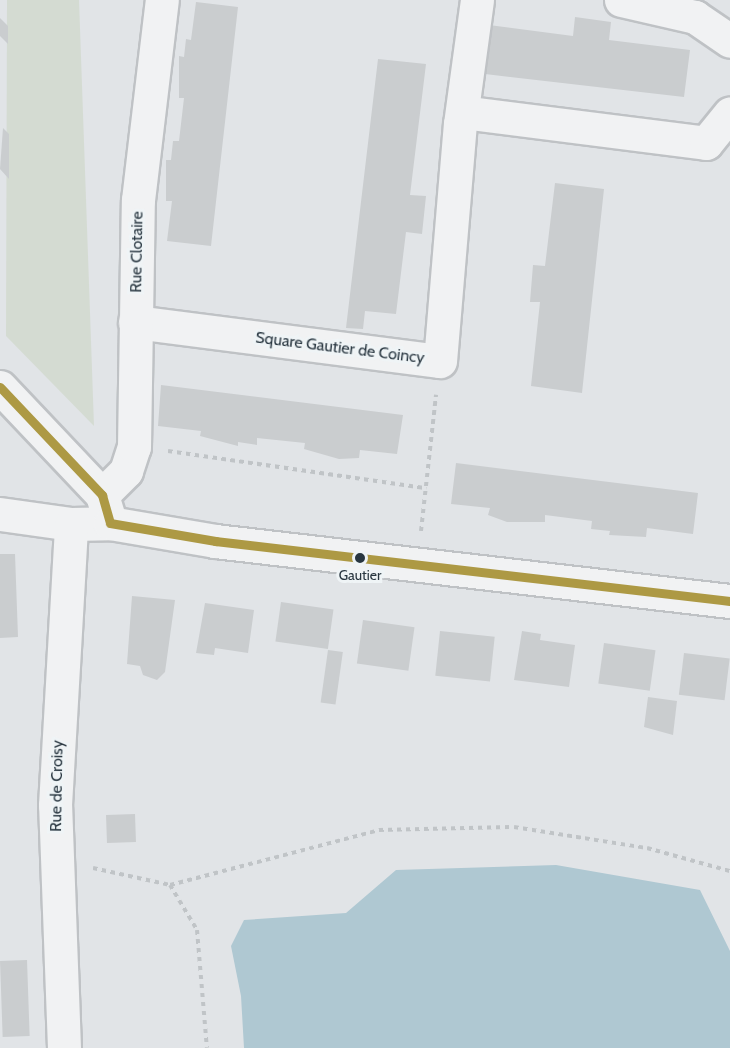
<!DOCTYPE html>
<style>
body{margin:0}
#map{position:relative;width:730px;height:1048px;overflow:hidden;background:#e1e4e7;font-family:Cabin,sans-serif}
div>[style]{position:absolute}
.green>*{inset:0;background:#d4dbd2}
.water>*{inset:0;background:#afc8d2}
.building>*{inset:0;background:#cacdcf;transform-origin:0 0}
.path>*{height:4px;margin-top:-2px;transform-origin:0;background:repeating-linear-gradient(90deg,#c0c4c7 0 4.5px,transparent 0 9px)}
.roads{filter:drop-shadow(2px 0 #bfc2c5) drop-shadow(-2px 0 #bfc2c5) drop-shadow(0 2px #bfc2c5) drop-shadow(0 -2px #bfc2c5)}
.street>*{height:33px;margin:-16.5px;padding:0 16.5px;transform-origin:16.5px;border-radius:16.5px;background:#f1f2f3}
.bus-1>*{height:9px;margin:-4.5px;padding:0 4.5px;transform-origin:4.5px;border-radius:4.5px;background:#ad9944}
.dots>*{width:16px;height:16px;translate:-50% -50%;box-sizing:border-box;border:3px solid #eff4f6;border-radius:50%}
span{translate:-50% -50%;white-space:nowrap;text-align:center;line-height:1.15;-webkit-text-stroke:6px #eff4f6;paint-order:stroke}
.bus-label{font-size:14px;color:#283640}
.street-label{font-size:16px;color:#283640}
</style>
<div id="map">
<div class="green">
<div style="clip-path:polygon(7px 0,79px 0,94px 426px,6px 336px)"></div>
</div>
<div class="water">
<div style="clip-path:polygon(556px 865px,700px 890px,730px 951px,730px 1048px,244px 1048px,241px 996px,231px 946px,244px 920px,346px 913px,396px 870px)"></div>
</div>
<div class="building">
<div style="clip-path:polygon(196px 2px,238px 7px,211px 246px,167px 241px,172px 201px,166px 201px,166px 160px,171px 160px,173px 141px,179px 141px,184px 98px,179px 98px,179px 56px,184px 57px,186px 39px,191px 40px)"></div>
<div style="clip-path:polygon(575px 17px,611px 22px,609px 40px,690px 50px,684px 97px,485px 74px,489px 25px,573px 36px)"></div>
<div style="clip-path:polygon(0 18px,8px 26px,8px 44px,0 36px)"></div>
<div style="clip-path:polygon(378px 59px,426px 64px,410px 195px,426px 196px,422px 234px,406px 232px,396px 314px,365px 311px,363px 329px,346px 328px)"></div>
<div style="clip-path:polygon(3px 128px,9px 134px,9px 179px,0 169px)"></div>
<div style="clip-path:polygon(555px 183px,604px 189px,582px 393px,531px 386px,540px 302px,530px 302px,533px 265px,545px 266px)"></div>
<div style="clip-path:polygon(161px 385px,403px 415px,397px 454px,360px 450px,359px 458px,339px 459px,304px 449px,305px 443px,257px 438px,257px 445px,238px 442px,238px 446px,200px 436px,201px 431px,158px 426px)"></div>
<div style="clip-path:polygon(456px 463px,698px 493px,693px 534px,647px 528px,646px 537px,609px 535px,610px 531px,591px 529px,592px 521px,545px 515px,545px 522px,507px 522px,488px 515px,490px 508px,451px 504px)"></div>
<div style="clip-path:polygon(0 554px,15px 554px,18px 637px,0 638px)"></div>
<div style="clip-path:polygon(132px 596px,175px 600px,165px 672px,157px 680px,143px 675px,140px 666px,127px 664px)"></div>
<div style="left:281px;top:602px;width:53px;height:40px;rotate:8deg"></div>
<div style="clip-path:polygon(205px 603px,254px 610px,248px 653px,215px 648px,214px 655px,196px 653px)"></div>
<div style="left:363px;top:620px;width:52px;height:44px;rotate:8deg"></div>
<div style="left:440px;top:631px;width:55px;height:45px;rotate:6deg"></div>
<div style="clip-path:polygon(522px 631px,541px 634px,540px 640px,575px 645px,569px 687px,514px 680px)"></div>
<div style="left:604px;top:643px;width:52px;height:41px;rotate:8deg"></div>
<div style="left:328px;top:650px;width:15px;height:53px;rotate:8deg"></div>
<div style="left:684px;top:653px;width:46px;height:42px;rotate:7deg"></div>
<div style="clip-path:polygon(648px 697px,677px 701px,673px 735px,644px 727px)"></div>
<div style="left:135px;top:814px;width:28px;height:29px;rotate:88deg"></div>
<div style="left:27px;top:960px;width:76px;height:27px;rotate:88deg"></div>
</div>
<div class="path">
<div style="left:168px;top:451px;width:261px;rotate:8.2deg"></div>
<div style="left:421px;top:531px;width:137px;rotate:-83.7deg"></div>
<div style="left:93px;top:868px;width:79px;rotate:12.4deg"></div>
<div style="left:170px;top:885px;width:216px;rotate:-14.7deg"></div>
<div style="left:379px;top:830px;width:135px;rotate:-1.3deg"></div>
<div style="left:514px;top:827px;width:135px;rotate:9deg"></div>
<div style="left:647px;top:848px;width:86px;rotate:15.5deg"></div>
<div style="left:170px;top:885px;width:52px;rotate:59deg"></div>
<div style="left:197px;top:930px;width:118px;rotate:85.2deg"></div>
</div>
<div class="roads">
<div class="street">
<div style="left:621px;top:0;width:76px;rotate:12.9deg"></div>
<div style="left:695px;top:17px;width:42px;rotate:34.4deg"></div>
<div style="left:462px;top:112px;width:246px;rotate:7.2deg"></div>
<div style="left:706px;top:143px;width:38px;rotate:-51deg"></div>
<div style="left:135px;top:322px;width:307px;rotate:7.3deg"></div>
<div style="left:440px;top:361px;width:238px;rotate:-85.2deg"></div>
<div style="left:460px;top:124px;width:125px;rotate:-82.2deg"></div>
<div style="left:0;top:387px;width:149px;rotate:46.6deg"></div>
<div style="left:102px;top:495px;width:21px;rotate:73deg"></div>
<div style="left:102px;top:495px;width:34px;rotate:-45deg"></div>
<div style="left:126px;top:471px;width:25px;rotate:-72deg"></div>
<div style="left:134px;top:447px;width:247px;rotate:-89.1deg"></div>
<div style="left:138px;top:200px;width:201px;rotate:-83.2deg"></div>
<div style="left:0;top:514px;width:72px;rotate:8deg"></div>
<div style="left:71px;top:524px;width:39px;rotate:-1deg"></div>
<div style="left:110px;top:523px;width:107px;rotate:9.7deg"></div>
<div style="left:215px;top:541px;width:518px;rotate:6.65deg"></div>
<div style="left:64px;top:1048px;width:243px;rotate:-92.1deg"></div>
<div style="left:55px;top:805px;width:281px;rotate:-86.7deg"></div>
</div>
</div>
<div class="bus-1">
<div style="left:0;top:387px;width:149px;rotate:46.6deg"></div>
<div style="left:102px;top:495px;width:29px;rotate:74deg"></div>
<div style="left:110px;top:523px;width:107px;rotate:9.7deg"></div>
<div style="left:215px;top:541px;width:518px;rotate:6.65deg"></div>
</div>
<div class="dots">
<div style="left:360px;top:558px;background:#283640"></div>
</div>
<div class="bus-label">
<span style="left:360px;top:575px">Gautier</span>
</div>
<div class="street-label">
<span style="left:137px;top:252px;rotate:-89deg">Rue Clotaire</span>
<span style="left:340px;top:348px;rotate:7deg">Square Gautier de Coincy</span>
<span style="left:57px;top:786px;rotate:-89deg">Rue de Croisy</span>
</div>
</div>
